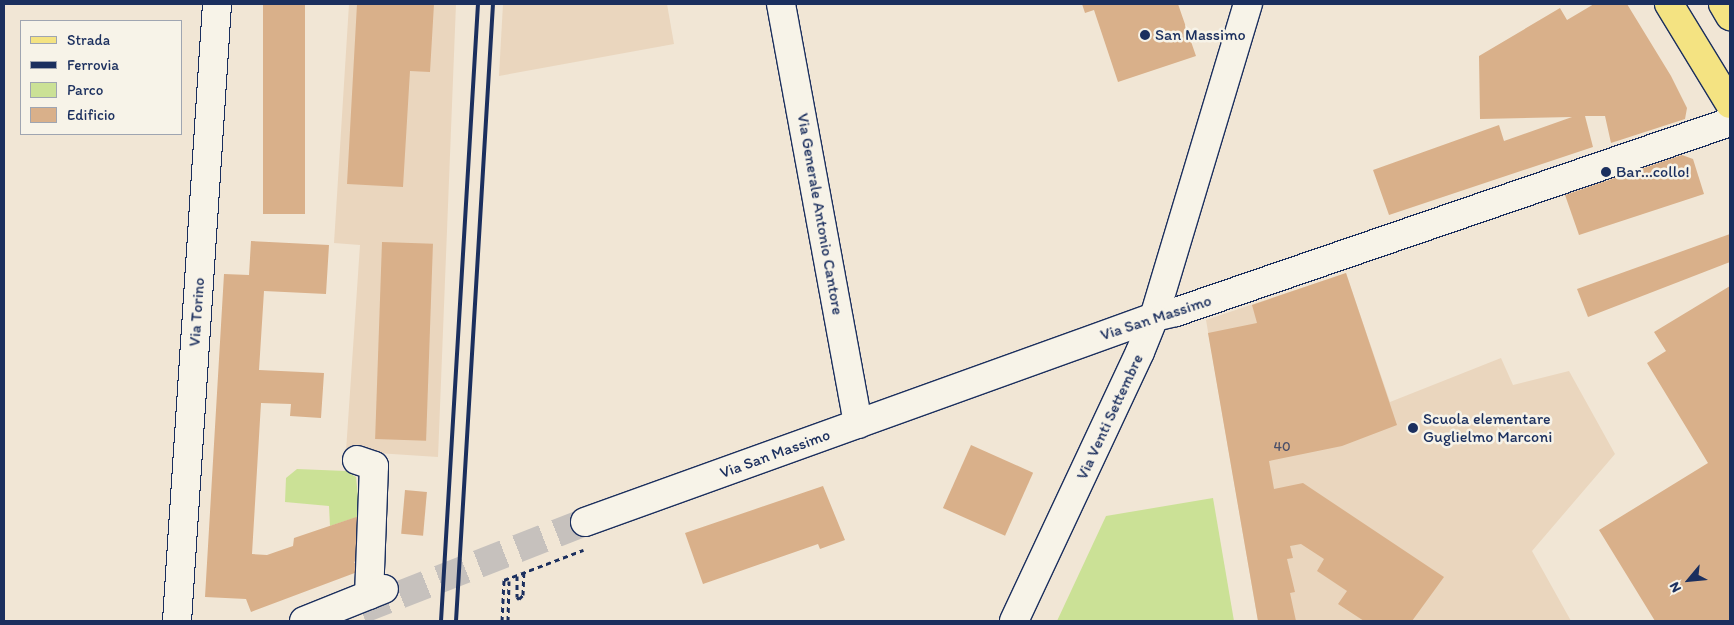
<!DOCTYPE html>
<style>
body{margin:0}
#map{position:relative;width:1734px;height:625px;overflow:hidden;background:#f1e6d5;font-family:Itim,sans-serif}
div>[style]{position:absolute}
.built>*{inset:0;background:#ead6be}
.green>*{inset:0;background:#cbe196}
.building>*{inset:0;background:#d9b08a;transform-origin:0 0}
.minor-tunnel>*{height:28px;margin-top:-14px;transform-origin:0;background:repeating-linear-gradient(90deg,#c6c1bd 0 28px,transparent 0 42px)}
.path>*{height:3px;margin-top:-1.5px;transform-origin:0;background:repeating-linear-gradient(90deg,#1b2f5e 0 5px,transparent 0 9px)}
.roads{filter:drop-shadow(1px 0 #1b2f5e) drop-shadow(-1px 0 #1b2f5e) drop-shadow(0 1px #1b2f5e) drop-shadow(0 -1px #1b2f5e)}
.minor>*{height:28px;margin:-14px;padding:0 14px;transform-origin:14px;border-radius:14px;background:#f7f3e8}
.major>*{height:28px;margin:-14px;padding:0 14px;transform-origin:14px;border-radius:14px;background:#f4e382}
.rail>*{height:4px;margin:-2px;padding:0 2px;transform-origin:2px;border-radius:2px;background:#1b2f5e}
.dots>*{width:14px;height:14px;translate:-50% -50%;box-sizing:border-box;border:2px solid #f7f3e8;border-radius:50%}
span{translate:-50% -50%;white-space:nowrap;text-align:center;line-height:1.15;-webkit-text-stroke:5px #f7f3e8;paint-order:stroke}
.number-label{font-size:14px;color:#4a4f69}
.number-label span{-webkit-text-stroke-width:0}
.poi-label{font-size:16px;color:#1b2f5e}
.left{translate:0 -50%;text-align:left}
.street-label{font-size:16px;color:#1b2f5e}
.frame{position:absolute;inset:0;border:5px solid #1b2f5e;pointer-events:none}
.legend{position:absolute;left:20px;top:20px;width:162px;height:115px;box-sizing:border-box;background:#f7f3e8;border:1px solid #9fa5b1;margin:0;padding:6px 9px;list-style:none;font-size:15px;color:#1b2f5e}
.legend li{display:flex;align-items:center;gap:10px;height:25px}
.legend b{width:25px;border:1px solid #9fa5b1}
.north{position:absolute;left:1664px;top:555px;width:50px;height:50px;-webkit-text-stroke:4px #f7f3e8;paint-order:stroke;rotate:242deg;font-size:14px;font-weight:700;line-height:20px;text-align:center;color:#1b2f5e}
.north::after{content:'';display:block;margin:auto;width:18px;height:22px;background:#1b2f5e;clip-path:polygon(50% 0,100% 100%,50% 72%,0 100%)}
</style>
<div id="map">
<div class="built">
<div style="clip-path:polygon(349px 4px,456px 4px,438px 457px,346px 451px,360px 245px,334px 243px)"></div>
<div style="clip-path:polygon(503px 4px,667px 4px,674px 44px,499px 76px)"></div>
<div style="clip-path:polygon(1346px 273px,1390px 402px,1501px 358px,1513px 385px,1569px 371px,1615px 454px,1532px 551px,1571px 621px,1258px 621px,1206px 320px)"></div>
</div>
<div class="green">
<div style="clip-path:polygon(297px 469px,346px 471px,356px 477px,360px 516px,330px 526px,329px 506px,285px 502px,286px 478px)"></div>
<div style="clip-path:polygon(1213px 498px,1234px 621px,1057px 621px,1106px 516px)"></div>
</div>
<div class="building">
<div style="left:263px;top:4px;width:42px;height:210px"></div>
<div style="clip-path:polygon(357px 4px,434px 4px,430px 72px,410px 71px,403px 187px,347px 184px)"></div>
<div style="clip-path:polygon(1082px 4px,1178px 4px,1196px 56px,1118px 82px,1094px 10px,1085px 13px)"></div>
<div style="clip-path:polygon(1594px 4px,1627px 4px,1671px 76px,1687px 108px,1685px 119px,1611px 143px,1605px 116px,1585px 116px,1593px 147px,1389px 215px,1373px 170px,1499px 125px,1504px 141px,1572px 117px,1480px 119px,1479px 56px,1560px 8px,1567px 20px)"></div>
<div style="clip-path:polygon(1682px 155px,1693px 159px,1704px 194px,1579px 235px,1565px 195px)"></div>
<div style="clip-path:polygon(1730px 234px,1730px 262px,1588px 317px,1577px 289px)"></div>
<div style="clip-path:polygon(251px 241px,329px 245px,326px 294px,264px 291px,259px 370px,324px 373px,321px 418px,290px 416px,291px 404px,261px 403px,252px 554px,267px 555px,293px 546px,294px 538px,362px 515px,362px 558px,354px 562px,360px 571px,251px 612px,246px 599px,205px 597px,224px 274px,249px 275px)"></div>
<div style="left:382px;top:242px;width:51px;height:197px;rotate:2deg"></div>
<div style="clip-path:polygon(1346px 273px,1397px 425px,1342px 446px,1269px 461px,1274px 489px,1303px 483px,1444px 577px,1412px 621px,1364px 621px,1338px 604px,1347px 591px,1317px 571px,1324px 559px,1301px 544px,1290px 546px,1293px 558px,1287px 559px,1295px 592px,1290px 593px,1296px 621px,1258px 621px,1208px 333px,1257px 323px,1252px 305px)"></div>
<div style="clip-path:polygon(1730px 286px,1730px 621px,1655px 621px,1599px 530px,1708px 463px,1647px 363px,1666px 351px,1654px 332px)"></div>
<div style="left:971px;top:445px;width:68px;height:69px;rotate:24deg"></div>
<div style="clip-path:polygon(823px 486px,845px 540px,820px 549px,818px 544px,703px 584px,685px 533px)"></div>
<div style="left:405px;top:490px;width:22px;height:44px;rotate:5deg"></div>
</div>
<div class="minor-tunnel">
<div style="left:361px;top:610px;width:241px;rotate:-21.4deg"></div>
</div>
<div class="path">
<div style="left:517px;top:576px;width:21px;rotate:90deg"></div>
<div style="left:517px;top:597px;width:3px;rotate:45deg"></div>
<div style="left:519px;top:599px;width:6px;rotate:-45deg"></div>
<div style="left:523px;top:595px;width:23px;rotate:-88deg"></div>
<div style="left:502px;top:621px;width:41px;rotate:-87.2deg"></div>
<div style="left:504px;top:580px;width:85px;rotate:-20.8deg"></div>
<div style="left:508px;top:621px;width:40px;rotate:-88.6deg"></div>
</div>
<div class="roads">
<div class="minor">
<div style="left:781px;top:4px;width:427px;rotate:79.6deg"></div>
<div style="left:357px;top:460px;width:18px;rotate:19deg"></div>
<div style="left:374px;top:466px;width:129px;rotate:92.2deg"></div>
<div style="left:585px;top:522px;width:605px;rotate:-19.81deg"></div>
<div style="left:1154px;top:317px;width:23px;rotate:-13deg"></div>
<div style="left:1176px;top:312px;width:586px;rotate:-18.93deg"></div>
<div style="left:177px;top:621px;width:618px;rotate:-86.29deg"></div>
<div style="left:304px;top:621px;width:86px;rotate:-21.8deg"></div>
<div style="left:1014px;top:621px;width:297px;rotate:-64.9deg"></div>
<div style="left:1140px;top:352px;width:38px;rotate:-68deg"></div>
<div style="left:1154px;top:317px;width:327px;rotate:-73.3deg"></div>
</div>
<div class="major">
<div style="left:1669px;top:4px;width:117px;rotate:58.6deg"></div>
<div style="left:1723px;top:4px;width:14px;rotate:60deg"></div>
</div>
</div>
<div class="rail">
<div style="left:441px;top:621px;width:618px;rotate:-86.57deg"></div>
<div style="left:456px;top:621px;width:618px;rotate:-86.57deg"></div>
</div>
<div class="dots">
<div style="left:1145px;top:35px;background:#1b2f5e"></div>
<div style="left:1606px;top:172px;background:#1b2f5e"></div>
<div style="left:1413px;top:428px;background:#1b2f5e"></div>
</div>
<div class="number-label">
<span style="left:1282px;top:447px">40</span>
</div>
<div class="poi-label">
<span class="left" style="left:1155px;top:35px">San Massimo</span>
<span class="left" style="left:1616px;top:172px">Bar...collo!</span>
<span class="left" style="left:1423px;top:428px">Scuola elementare<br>Guglielmo Marconi</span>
</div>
<div class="street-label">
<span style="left:820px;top:214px;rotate:80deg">Via Generale Antonio Cantore</span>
<span style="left:197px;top:312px;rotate:-86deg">Via Torino</span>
<span style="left:1156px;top:318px;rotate:-18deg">Via San Massimo</span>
<span style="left:1110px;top:417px;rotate:-65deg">Via Venti Settembre</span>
<span style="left:775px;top:454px;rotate:-20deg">Via San Massimo</span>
</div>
<div class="frame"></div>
<ul class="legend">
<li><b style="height:6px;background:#f4e382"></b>Strada</li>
<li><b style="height:6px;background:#1b2f5e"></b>Ferrovia</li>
<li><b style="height:14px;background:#cbe196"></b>Parco</li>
<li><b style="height:14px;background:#d9b08a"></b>Edificio</li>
</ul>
<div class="north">N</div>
</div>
